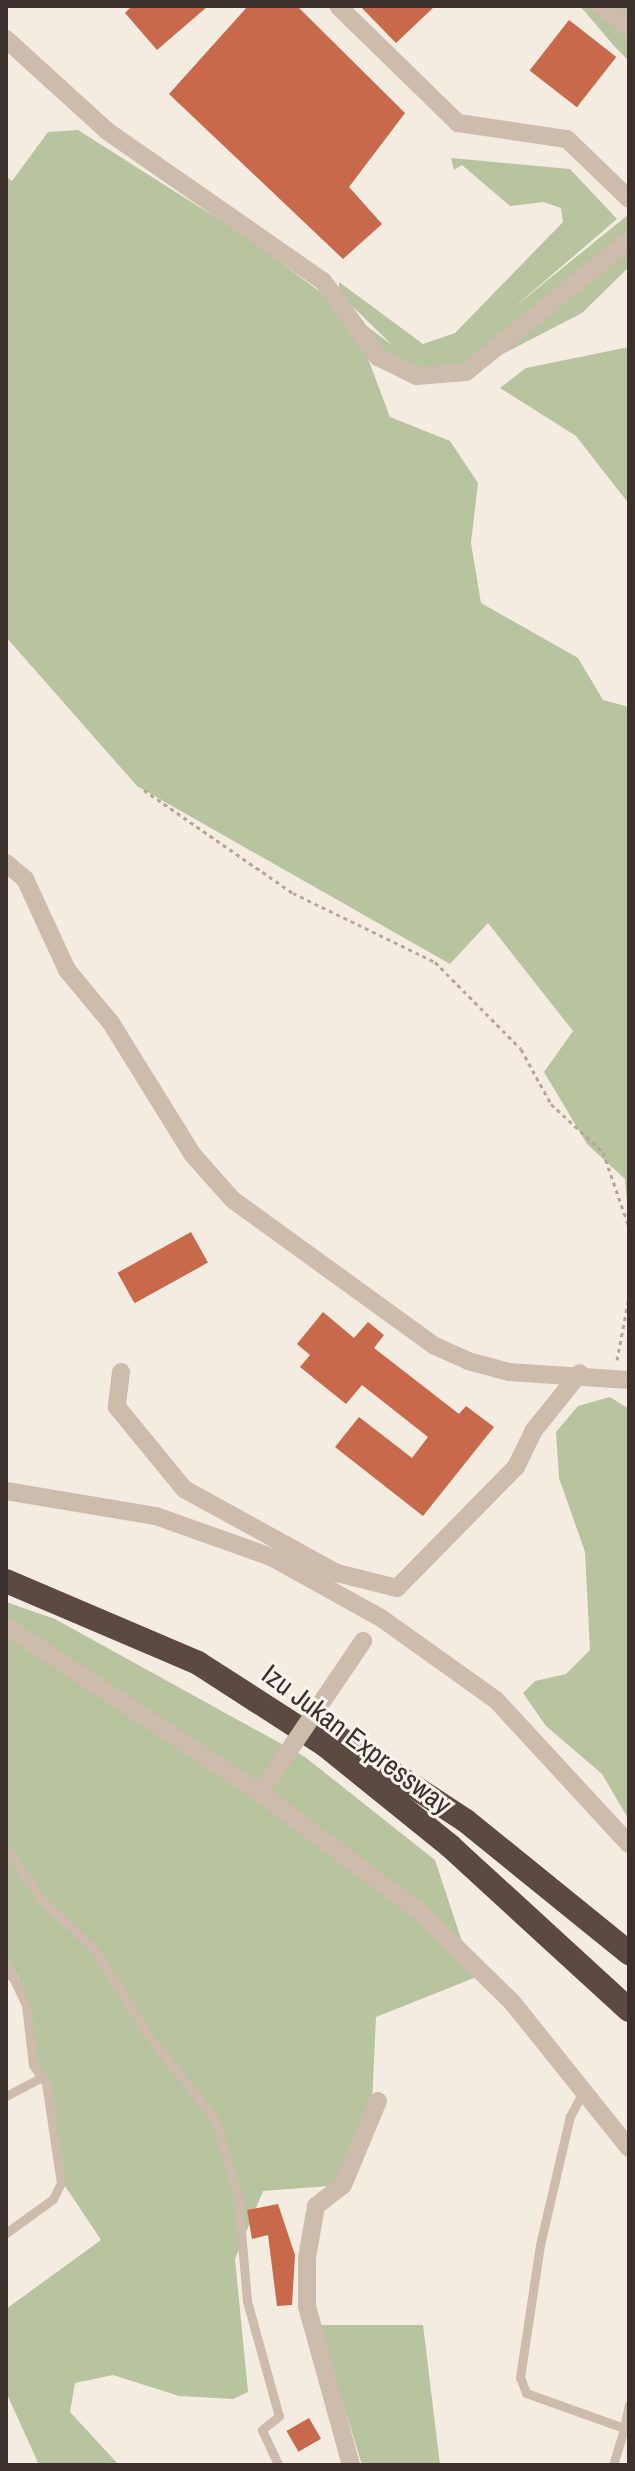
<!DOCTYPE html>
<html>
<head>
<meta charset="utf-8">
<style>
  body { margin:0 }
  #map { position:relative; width:635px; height:2471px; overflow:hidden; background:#f4ebe1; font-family:"Archivo Narrow",sans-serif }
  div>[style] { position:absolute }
  .green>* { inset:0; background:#b8c4a0 }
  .building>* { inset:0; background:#c8694b; transform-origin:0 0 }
  .path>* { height:3px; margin-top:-1.5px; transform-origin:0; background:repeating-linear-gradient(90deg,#b9a596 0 4px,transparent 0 8px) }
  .service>* { height:9px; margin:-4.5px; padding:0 4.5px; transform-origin:4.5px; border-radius:4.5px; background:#cdbbac }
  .minor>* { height:18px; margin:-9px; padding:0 9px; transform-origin:9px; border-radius:9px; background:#cdbbac }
  .motorway>* { height:24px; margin:-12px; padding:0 12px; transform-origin:12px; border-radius:12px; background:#5c4a42 }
  .minor-bridge>* { height:18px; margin:-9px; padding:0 9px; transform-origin:9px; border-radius:9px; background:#cdbbac }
  span { translate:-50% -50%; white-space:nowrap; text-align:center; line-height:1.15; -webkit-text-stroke:6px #fbf5ee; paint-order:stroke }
  .street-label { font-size:28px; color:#3b302b }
  .frame { position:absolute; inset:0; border:8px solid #3b302b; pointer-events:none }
</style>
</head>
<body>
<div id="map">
  <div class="green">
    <div style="clip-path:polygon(580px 6px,629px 6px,629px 61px,615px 47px)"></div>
    <div style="clip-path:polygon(78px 130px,245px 236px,392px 345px,339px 293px,339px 282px,423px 344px,455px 333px,563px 222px,561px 208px,544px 202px,510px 206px,462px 165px,454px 170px,451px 158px,570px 169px,617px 219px,512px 309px,629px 214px,629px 267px,582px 313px,468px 372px,418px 379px,361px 340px,390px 417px,450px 441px,478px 483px,471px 543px,481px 603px,578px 658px,603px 700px,629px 707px,629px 1225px,625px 1179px,587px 1144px,544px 1072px,573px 1031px,488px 923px,450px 964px,137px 786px,6px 637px,6px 176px,12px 181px,48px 132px)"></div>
    <div style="clip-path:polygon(629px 347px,629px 504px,576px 436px,500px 388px,526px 368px)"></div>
    <div style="clip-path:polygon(610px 1397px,629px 1409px,629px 1820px,602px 1774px,546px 1726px,523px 1693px,535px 1681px,566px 1674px,590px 1650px,585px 1552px,559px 1478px,556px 1432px,578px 1406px)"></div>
    <div style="clip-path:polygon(6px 1602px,55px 1619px,305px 1757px,435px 1860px,474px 1978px,376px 2017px,372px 2105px,343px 2185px,263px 2191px,235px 2259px,248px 2392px,233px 2399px,179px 2396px,113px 2375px,75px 2383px,70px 2412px,119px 2465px,39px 2465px,6px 2392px,6px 2309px,101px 2240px,65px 2186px,18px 1975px,6px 1981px)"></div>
    <div style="clip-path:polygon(319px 2325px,423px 2325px,440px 2465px,362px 2465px)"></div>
  </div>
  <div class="building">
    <div style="clip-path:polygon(132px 6px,208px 6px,157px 50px,125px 13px)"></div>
    <div style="clip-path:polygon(248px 6px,297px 6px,405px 113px,349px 187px,382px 224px,343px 259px,169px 94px)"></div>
    <div style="clip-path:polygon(360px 6px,435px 6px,396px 43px)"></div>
    <div style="left:569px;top:20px;width:60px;height:64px;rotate:38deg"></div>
    <div style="left:191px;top:1232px;width:35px;height:84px;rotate:61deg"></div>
    <div style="clip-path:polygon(323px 1312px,354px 1338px,368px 1322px,384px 1335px,374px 1348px,459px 1414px,466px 1406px,494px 1427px,423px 1516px,335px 1447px,359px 1417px,412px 1458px,428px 1437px,362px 1385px,346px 1404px,300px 1367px,310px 1355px,297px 1344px)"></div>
    <div style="clip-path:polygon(278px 2204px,295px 2255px,292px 2305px,277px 2306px,268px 2235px,252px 2239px,247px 2210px)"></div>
    <div style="left:309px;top:2418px;width:24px;height:26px;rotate:60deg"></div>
  </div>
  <div class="path">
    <div style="left:144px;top:790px;width:181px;rotate:34.7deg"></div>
    <div style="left:293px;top:893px;width:158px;rotate:25.9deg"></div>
    <div style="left:435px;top:962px;width:122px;rotate:45.3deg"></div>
    <div style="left:521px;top:1049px;width:63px;rotate:61.4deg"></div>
    <div style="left:551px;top:1104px;width:71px;rotate:42.7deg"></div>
    <div style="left:603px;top:1152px;width:79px;rotate:70.9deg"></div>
    <div style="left:617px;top:1360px;width:64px;rotate:-79.2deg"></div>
  </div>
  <div class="service">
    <div style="left:6px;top:1848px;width:63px;rotate:55.3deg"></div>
    <div style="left:42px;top:1900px;width:71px;rotate:43.3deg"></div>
    <div style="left:94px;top:1949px;width:104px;rotate:58deg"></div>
    <div style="left:149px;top:2037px;width:105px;rotate:51.2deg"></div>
    <div style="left:215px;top:2119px;width:80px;rotate:73.4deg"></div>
    <div style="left:238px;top:2196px;width:105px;rotate:85.1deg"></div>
    <div style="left:247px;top:2301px;width:119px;rotate:74.5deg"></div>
    <div style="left:279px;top:2416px;width:22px;rotate:141deg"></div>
    <div style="left:262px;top:2430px;width:38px;rotate:65deg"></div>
    <div style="left:6px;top:1963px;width:47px;rotate:64.5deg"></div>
    <div style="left:26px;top:2005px;width:60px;rotate:83.3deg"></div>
    <div style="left:33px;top:2065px;width:22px;rotate:54deg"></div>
    <div style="left:46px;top:2083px;width:101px;rotate:81.5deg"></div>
    <div style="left:61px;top:2183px;width:18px;rotate:117deg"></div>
    <div style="left:53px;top:2199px;width:58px;rotate:144.1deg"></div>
    <div style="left:583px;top:2092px;width:27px;rotate:118deg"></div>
    <div style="left:570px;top:2116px;width:132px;rotate:103.1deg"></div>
    <div style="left:540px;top:2245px;width:134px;rotate:98.6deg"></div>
    <div style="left:520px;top:2377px;width:17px;rotate:69deg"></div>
    <div style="left:526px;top:2393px;width:104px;rotate:19.7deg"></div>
    <div style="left:624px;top:2428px;width:24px;rotate:-78deg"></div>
    <div style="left:6px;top:2096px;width:41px;rotate:-27.8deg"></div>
    <div style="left:613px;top:2465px;width:39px;rotate:-73deg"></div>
  </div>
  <div class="minor">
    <div style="left:338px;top:6px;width:168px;rotate:44.3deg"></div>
    <div style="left:458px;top:123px;width:110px;rotate:8.4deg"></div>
    <div style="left:567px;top:139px;width:86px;rotate:44.1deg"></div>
    <div style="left:600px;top:6px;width:36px;rotate:36deg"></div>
    <div style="left:6px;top:39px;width:137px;rotate:42.3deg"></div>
    <div style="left:107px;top:131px;width:263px;rotate:34.8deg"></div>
    <div style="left:323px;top:281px;width:94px;rotate:54.1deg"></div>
    <div style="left:378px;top:357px;width:42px;rotate:26.6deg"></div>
    <div style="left:416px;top:376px;width:50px;rotate:-4.6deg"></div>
    <div style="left:466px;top:372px;width:210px;rotate:-39deg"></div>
    <div style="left:6px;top:863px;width:25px;rotate:40deg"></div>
    <div style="left:25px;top:879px;width:100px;rotate:65.2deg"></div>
    <div style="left:67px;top:970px;width:69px;rotate:50.3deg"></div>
    <div style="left:111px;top:1023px;width:155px;rotate:58.2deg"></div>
    <div style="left:193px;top:1155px;width:60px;rotate:48.4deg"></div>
    <div style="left:233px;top:1200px;width:249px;rotate:35.9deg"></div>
    <div style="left:435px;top:1346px;width:36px;rotate:24deg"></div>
    <div style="left:468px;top:1361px;width:42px;rotate:15deg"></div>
    <div style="left:509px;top:1372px;width:120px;rotate:3.8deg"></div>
    <div style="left:121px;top:1372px;width:35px;rotate:97deg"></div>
    <div style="left:117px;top:1407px;width:106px;rotate:50.7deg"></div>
    <div style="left:184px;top:1489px;width:175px;rotate:28.8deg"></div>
    <div style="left:337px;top:1573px;width:62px;rotate:14deg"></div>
    <div style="left:397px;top:1588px;width:170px;rotate:-45.5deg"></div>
    <div style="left:516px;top:1467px;width:41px;rotate:-64.1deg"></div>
    <div style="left:534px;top:1430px;width:73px;rotate:-51.1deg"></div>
    <div style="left:6px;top:1491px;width:152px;rotate:9.5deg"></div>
    <div style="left:156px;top:1516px;width:122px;rotate:19.6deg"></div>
    <div style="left:271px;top:1557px;width:126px;rotate:29deg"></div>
    <div style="left:381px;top:1618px;width:141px;rotate:35.5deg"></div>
    <div style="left:496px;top:1700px;width:196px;rotate:47.3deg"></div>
    <div style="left:6px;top:1626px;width:308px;rotate:33.3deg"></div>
    <div style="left:263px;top:1795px;width:196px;rotate:36.7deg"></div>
    <div style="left:420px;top:1912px;width:129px;rotate:44.4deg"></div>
    <div style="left:512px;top:2002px;width:187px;rotate:51.3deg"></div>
    <div style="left:351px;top:2465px;width:165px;rotate:-105.5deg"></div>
    <div style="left:307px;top:2306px;width:48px;rotate:-90deg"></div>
    <div style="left:307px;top:2258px;width:53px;rotate:-80.2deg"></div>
    <div style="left:316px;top:2206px;width:34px;rotate:-38deg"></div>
    <div style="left:343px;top:2185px;width:91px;rotate:-67.4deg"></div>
  </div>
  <div class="motorway">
    <div style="left:6px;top:1581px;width:209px;rotate:23.1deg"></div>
    <div style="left:198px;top:1663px;width:151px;rotate:32.8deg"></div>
    <div style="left:325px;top:1745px;width:161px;rotate:38.9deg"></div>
    <div style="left:450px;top:1846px;width:243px;rotate:42.5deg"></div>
    <div style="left:332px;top:1733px;width:160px;rotate:33.3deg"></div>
    <div style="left:466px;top:1821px;width:210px;rotate:39deg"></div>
  </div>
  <div class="minor-bridge">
    <div style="left:269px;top:1780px;width:168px;rotate:-55.9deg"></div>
  </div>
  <div class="street-label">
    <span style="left:357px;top:1739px;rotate:37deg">Izu Jukan Expressway</span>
  </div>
  <div class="frame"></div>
</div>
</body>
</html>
